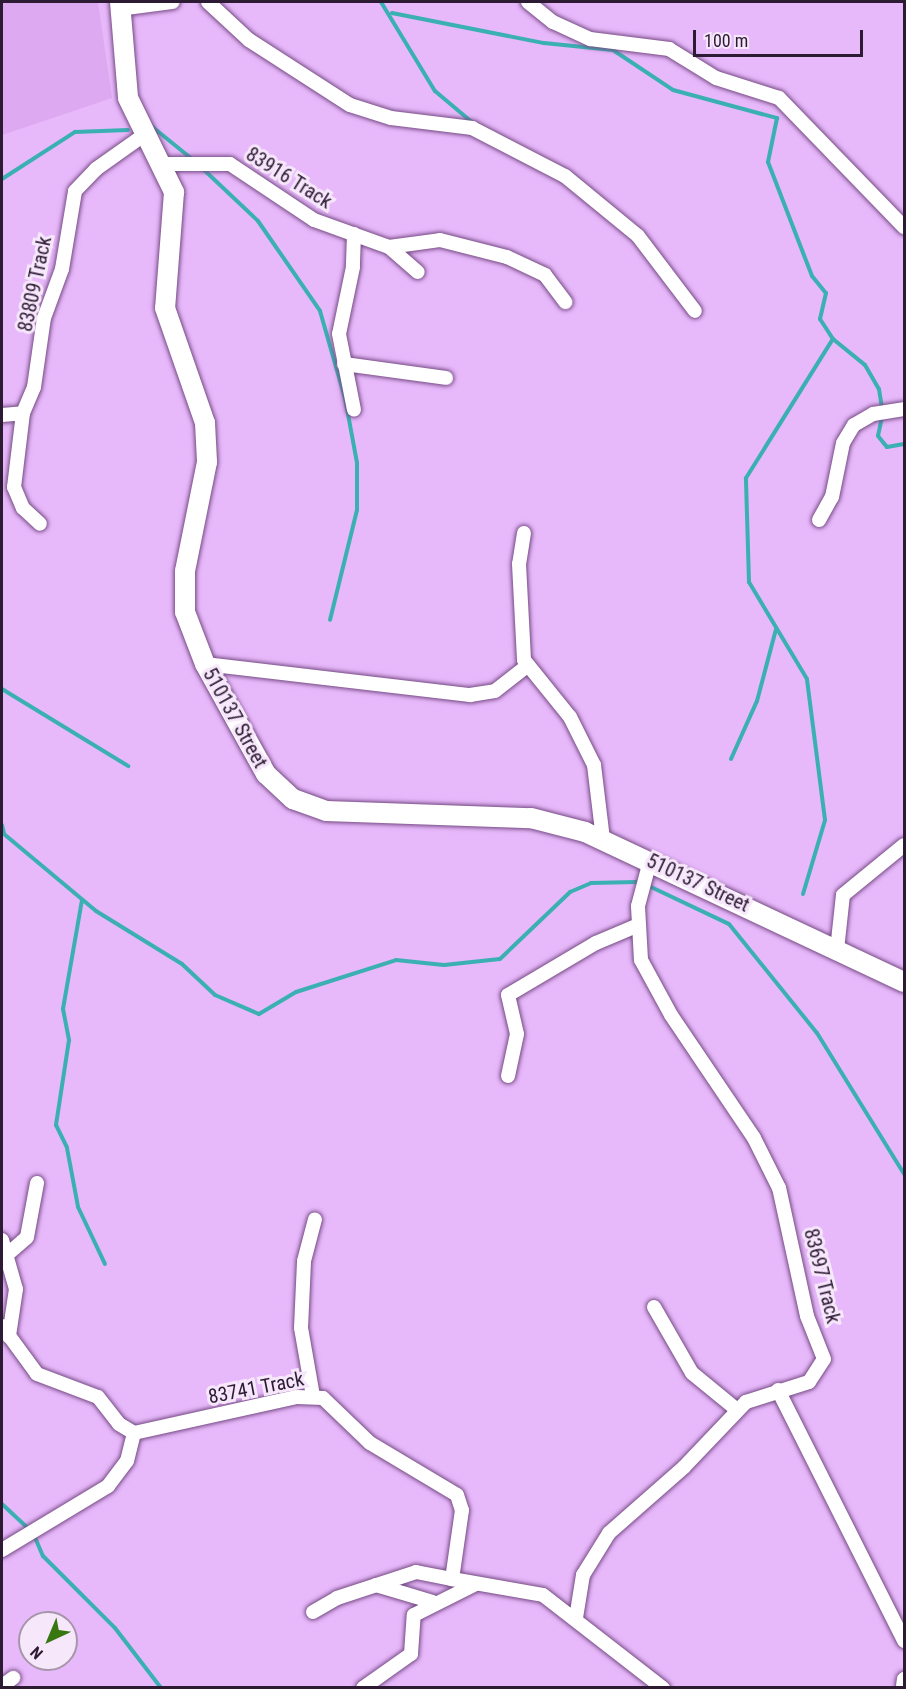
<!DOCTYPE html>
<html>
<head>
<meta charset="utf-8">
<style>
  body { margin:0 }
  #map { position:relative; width:906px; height:1689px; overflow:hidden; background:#e7b8fa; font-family:"Roboto Condensed",sans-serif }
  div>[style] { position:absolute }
  .built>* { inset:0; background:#dda9f1 }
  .stream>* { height:4px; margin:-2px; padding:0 2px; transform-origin:2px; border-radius:2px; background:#3ab0b2 }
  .roads { filter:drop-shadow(0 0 2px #764b85) drop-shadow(0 0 2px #764b85) }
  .street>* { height:14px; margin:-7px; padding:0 7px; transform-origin:7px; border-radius:7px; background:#fff }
  .secondary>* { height:20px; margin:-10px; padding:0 10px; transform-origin:10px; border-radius:10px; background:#fff }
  span { translate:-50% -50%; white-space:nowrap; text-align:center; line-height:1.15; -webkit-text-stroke:6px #f6e7fb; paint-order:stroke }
  .street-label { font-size:20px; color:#2d1b34 }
  .frame { position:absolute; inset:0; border:3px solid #2d1b34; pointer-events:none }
  .north { position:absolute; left:18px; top:1611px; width:60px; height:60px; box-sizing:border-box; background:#f6e7fb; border:2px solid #a695ab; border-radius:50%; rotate:224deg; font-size:16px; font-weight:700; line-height:24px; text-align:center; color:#2d1b34 }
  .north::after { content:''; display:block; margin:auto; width:21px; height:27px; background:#38760f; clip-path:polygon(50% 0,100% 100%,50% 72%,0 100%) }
  .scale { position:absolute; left:693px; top:30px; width:170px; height:27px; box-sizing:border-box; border:3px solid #2d1b34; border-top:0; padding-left:8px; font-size:18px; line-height:21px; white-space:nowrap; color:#2d1b34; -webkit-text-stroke:4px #f6e7fb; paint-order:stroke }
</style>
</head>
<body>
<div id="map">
  <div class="built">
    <div style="clip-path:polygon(2px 2px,98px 2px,112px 98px,2px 135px)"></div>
  </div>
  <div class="stream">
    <div style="left:381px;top:2px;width:104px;rotate:58.8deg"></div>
    <div style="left:435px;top:91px;width:50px;rotate:40.1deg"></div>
    <div style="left:392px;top:13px;width:155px;rotate:11.2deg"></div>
    <div style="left:544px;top:43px;width:69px;rotate:5.8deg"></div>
    <div style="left:613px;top:50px;width:72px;rotate:33.7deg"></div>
    <div style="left:673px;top:90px;width:108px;rotate:15.1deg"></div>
    <div style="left:777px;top:118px;width:45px;rotate:101.6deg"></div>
    <div style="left:768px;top:162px;width:122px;rotate:68.9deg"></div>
    <div style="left:812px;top:276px;width:22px;rotate:51deg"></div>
    <div style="left:826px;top:293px;width:27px;rotate:103deg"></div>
    <div style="left:820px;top:319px;width:24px;rotate:57deg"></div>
    <div style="left:833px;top:339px;width:41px;rotate:39.1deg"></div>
    <div style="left:865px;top:365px;width:28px;rotate:60deg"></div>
    <div style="left:879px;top:389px;width:18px;rotate:81deg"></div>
    <div style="left:150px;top:125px;width:54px;rotate:39deg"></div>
    <div style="left:202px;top:168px;width:77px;rotate:43.4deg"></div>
    <div style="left:258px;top:221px;width:109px;rotate:55.4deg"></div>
    <div style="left:320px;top:311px;width:91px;rotate:74deg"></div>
    <div style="left:345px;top:398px;width:66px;rotate:79.5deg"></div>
    <div style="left:357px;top:463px;width:47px;rotate:90deg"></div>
    <div style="left:357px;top:510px;width:113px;rotate:103.8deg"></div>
    <div style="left:2px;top:179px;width:87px;rotate:-32.8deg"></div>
    <div style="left:75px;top:132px;width:53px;rotate:-2.2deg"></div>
    <div style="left:882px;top:417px;width:19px;rotate:102deg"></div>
    <div style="left:878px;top:436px;width:14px;rotate:51deg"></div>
    <div style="left:887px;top:447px;width:17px;rotate:-10deg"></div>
    <div style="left:2px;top:689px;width:148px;rotate:31.4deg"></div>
    <div style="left:731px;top:759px;width:64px;rotate:-65.9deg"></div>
    <div style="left:757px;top:701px;width:74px;rotate:-75.2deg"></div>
    <div style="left:2px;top:825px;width:9px;rotate:77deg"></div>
    <div style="left:4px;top:834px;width:120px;rotate:39.9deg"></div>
    <div style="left:96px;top:911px;width:101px;rotate:31.6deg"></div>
    <div style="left:182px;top:964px;width:45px;rotate:43.2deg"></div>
    <div style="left:215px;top:995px;width:48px;rotate:23.4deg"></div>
    <div style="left:259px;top:1014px;width:43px;rotate:-30.7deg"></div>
    <div style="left:296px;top:992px;width:105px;rotate:-17.7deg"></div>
    <div style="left:396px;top:960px;width:48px;rotate:5.9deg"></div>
    <div style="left:444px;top:965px;width:56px;rotate:-6.1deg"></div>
    <div style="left:500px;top:959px;width:97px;rotate:-43.7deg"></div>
    <div style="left:570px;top:892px;width:23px;rotate:-23deg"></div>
    <div style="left:591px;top:883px;width:45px;rotate:-1.3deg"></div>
    <div style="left:651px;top:887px;width:86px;rotate:25.4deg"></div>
    <div style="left:729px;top:924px;width:140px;rotate:51.1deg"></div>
    <div style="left:817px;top:1033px;width:166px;rotate:58.3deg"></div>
    <div style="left:803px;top:894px;width:77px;rotate:-73.4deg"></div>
    <div style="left:825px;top:820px;width:142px;rotate:-97.3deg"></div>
    <div style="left:807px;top:679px;width:113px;rotate:-120.9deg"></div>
    <div style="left:749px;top:582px;width:104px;rotate:-91.7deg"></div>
    <div style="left:746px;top:478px;width:164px;rotate:-58deg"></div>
    <div style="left:82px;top:900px;width:111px;rotate:99.9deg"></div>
    <div style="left:63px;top:1009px;width:32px;rotate:79deg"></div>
    <div style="left:69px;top:1040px;width:86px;rotate:98.7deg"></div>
    <div style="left:56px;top:1125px;width:25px;rotate:64deg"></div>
    <div style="left:67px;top:1148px;width:60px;rotate:79.4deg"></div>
    <div style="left:78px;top:1207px;width:63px;rotate:64.7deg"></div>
    <div style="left:2px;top:1504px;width:37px;rotate:43deg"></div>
    <div style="left:34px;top:1535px;width:23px;rotate:67deg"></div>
    <div style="left:43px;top:1556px;width:102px;rotate:45deg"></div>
    <div style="left:115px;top:1628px;width:76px;rotate:52.5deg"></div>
  </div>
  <div class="roads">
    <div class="street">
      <div style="left:208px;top:2px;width:56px;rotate:42.8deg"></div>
      <div style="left:249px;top:40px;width:120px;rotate:32.8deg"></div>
      <div style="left:350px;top:105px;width:43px;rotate:17.6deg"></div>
      <div style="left:391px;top:118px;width:82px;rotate:7deg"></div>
      <div style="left:472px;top:128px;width:105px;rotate:27.3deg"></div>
      <div style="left:565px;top:176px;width:94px;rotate:39.4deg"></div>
      <div style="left:638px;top:236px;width:94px;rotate:52.8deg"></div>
      <div style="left:528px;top:2px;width:32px;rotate:39deg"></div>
      <div style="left:553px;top:22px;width:41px;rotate:24.7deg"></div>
      <div style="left:590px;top:39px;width:80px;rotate:7.2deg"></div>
      <div style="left:669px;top:49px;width:55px;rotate:31.7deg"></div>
      <div style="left:716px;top:78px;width:66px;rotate:17.6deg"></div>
      <div style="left:779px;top:98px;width:180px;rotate:45.9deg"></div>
      <div style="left:120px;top:9px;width:53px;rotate:-7.5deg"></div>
      <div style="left:163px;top:164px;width:67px"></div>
      <div style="left:230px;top:164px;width:101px;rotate:33.7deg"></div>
      <div style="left:314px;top:220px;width:80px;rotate:19.8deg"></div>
      <div style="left:389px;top:247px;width:38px;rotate:41deg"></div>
      <div style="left:354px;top:234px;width:33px;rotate:92deg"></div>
      <div style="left:353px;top:267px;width:68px;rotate:101.8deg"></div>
      <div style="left:339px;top:334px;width:77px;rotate:78.8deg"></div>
      <div style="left:389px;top:247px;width:51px;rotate:-7.8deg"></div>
      <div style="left:440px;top:240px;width:69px;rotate:14.2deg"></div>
      <div style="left:507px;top:257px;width:42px;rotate:25.3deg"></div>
      <div style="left:545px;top:275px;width:34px;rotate:53deg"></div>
      <div style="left:344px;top:364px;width:103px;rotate:7.8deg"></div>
      <div style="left:23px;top:413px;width:75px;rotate:96.9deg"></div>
      <div style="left:14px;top:487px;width:23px;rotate:67deg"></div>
      <div style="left:23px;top:508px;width:23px;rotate:43deg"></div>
      <div style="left:2px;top:415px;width:21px;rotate:-5deg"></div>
      <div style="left:23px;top:413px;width:28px;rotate:-67deg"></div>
      <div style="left:34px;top:387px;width:70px;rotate:-81.8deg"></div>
      <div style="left:44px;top:318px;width:52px;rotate:-69.8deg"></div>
      <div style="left:62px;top:269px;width:79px;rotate:-80.5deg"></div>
      <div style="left:75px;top:191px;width:30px;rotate:-46deg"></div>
      <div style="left:96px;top:169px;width:59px;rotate:-35.3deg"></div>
      <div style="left:819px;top:520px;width:26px;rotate:-61deg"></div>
      <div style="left:832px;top:497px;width:55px;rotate:-78.5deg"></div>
      <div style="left:843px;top:443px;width:21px;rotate:-59deg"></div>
      <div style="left:854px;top:425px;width:22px;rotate:-30deg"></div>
      <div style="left:873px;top:414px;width:31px;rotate:-9deg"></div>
      <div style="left:524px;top:533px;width:31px;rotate:99deg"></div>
      <div style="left:519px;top:564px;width:96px;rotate:87deg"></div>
      <div style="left:524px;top:660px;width:73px;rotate:51.1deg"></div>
      <div style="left:570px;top:717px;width:54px;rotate:63.4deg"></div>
      <div style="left:594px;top:765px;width:75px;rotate:83.1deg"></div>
      <div style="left:205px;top:664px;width:267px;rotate:6.7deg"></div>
      <div style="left:470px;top:695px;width:25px;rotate:-9deg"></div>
      <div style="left:495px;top:691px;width:41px;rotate:-38deg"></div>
      <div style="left:837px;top:950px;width:55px;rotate:-83.8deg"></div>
      <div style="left:843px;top:895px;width:79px;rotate:-39.3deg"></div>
      <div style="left:508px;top:1076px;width:43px;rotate:-77.9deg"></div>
      <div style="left:517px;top:1034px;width:40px;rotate:-103deg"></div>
      <div style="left:508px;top:995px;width:102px;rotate:-30.6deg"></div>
      <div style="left:596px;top:943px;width:43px;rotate:-23deg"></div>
      <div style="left:2px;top:1240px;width:51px;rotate:74.1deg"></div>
      <div style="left:16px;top:1289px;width:48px;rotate:98.5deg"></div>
      <div style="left:2px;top:1259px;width:33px;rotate:-41deg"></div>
      <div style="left:27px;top:1237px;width:55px;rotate:-79.5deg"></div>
      <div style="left:654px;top:1307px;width:76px;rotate:60.1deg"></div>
      <div style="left:692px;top:1373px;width:57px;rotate:39.3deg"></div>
      <div style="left:2px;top:1326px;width:59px;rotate:53.9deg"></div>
      <div style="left:37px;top:1374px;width:65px;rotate:20.7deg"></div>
      <div style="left:98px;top:1397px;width:34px;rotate:52deg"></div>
      <div style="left:119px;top:1424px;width:17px;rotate:31deg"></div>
      <div style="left:134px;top:1433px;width:167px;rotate:-12.5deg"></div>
      <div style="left:297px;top:1397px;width:26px;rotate:2deg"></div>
      <div style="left:323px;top:1398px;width:65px;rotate:43.8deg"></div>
      <div style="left:370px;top:1443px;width:101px;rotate:30.9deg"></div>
      <div style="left:457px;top:1495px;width:16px;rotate:72deg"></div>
      <div style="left:462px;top:1510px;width:70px;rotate:98.2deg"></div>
      <div style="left:452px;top:1579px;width:92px;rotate:10deg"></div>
      <div style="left:543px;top:1595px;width:152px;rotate:37.8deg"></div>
      <div style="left:778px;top:1390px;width:281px;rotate:63.3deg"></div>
      <div style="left:313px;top:1396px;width:69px;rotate:-100deg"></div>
      <div style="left:301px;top:1328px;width:67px;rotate:-87.4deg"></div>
      <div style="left:304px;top:1261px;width:43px;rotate:-75.3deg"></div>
      <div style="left:2px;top:1550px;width:124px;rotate:-31.1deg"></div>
      <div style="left:108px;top:1486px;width:31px;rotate:-53deg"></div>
      <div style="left:127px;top:1461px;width:29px;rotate:-76deg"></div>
      <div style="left:376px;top:1585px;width:59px;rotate:16.6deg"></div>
      <div style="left:313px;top:1612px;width:28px;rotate:-30deg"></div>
      <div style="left:337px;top:1598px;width:83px;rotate:-18.2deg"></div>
      <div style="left:416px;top:1572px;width:37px;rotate:11deg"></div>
      <div style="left:576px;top:1618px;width:44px;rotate:-80.8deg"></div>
      <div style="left:583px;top:1575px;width:49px;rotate:-58.2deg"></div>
      <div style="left:609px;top:1533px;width:100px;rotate:-41.3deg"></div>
      <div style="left:684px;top:1467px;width:90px;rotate:-46.4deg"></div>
      <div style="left:746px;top:1402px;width:66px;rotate:-17.6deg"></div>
      <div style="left:809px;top:1382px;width:27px;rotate:-57deg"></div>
      <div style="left:824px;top:1359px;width:46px;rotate:-111.6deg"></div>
      <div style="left:807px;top:1316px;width:131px;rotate:-102.3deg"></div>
      <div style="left:779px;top:1188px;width:56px;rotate:-116.6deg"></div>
      <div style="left:754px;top:1138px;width:148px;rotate:-124deg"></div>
      <div style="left:671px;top:1015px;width:63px;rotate:-118.6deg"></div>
      <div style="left:641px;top:960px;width:54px;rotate:-93.2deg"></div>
      <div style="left:638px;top:906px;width:47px;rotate:-75.1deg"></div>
      <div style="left:2px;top:1686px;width:14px;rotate:-36deg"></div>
      <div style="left:903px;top:1686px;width:7px;rotate:-82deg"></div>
      <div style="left:363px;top:1688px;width:59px;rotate:-35.3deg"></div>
      <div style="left:411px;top:1654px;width:39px;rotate:-86deg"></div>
      <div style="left:414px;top:1615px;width:69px;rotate:-26.6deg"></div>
    </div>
    <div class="secondary">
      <div style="left:120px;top:2px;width:96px;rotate:85.2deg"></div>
      <div style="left:128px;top:98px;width:105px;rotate:63.9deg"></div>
      <div style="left:174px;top:192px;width:116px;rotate:94.4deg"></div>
      <div style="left:165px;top:308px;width:122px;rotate:70.8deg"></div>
      <div style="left:205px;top:423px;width:39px;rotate:87deg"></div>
      <div style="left:207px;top:462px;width:111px;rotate:101.4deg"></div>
      <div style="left:185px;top:571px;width:41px;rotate:90deg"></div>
      <div style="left:185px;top:612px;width:56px;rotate:69deg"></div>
      <div style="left:205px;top:664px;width:126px;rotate:61deg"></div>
      <div style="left:266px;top:774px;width:37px;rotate:43deg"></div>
      <div style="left:293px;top:799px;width:35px;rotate:20deg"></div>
      <div style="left:326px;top:811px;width:205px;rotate:2deg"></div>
      <div style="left:531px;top:818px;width:56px;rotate:14.5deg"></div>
      <div style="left:585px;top:832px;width:353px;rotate:25.2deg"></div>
    </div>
  </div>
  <div class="street-label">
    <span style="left:289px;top:178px;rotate:32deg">83916 Track</span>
    <span style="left:35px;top:284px;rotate:-78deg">83809 Track</span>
    <span style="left:235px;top:718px;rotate:61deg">510137 Street</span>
    <span style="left:698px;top:883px;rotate:25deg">510137 Street</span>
    <span style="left:822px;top:1276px;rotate:76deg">83697 Track</span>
    <span style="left:256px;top:1388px;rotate:-11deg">83741 Track</span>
  </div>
  <div class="frame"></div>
  <div class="north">N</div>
  <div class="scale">100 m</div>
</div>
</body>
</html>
